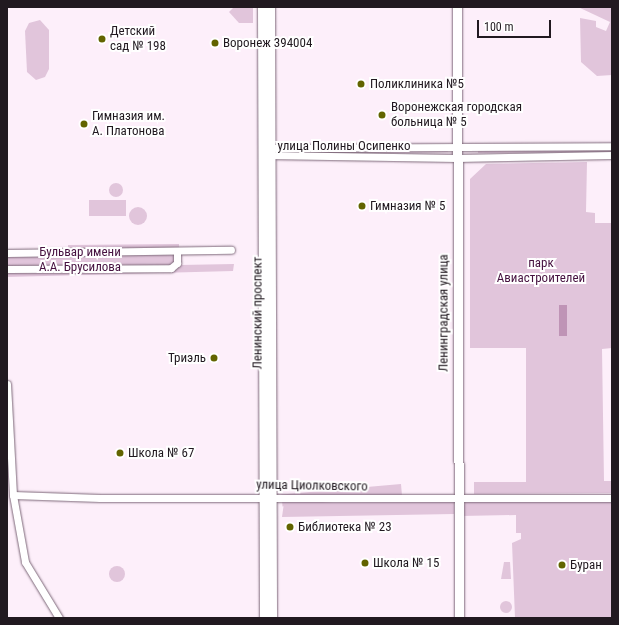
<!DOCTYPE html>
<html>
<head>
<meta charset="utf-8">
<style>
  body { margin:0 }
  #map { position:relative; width:619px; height:625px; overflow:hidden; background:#fdeffa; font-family:"Roboto Condensed",sans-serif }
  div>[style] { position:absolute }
  .green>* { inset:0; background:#e1c5db; transform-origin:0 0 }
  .round { border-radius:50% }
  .water>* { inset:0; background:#bf94b6; transform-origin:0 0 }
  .roads { filter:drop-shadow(0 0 1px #7e697a) drop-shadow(0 0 1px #7e697a) }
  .minor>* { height:7px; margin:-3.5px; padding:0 3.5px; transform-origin:3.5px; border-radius:3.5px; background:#fff }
  .major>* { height:9px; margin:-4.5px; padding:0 4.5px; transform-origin:4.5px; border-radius:4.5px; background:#fff }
  .dots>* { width:11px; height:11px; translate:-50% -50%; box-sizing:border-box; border:2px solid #fff; border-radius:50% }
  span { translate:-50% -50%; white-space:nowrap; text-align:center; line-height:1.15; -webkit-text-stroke:4px #fff; paint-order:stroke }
  .poi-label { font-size:13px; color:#211920 }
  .left { translate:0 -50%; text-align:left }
  .right { translate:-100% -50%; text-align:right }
  .street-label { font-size:13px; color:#211920 }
  .park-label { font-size:13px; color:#461240 }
  .frame { position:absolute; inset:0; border:8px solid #211920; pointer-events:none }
  .scale { position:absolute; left:477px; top:20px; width:74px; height:18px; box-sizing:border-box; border:2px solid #211920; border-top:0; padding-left:5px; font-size:12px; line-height:14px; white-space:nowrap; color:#211920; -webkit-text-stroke:3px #fff; paint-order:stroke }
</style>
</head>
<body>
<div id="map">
  <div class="green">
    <div style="clip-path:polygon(234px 7px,253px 7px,253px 23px,239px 23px,229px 12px)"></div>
    <div style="clip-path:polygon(578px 7px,612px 7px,612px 75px,597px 76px,581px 62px,580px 18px,596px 21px,596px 27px,606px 31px,610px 22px)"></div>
    <div style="clip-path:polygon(40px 20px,49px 30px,49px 69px,45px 77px,36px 80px,27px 72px,25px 31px,29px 23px)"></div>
    <div style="clip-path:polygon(478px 148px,612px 148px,612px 152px,478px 153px)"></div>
    <div style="clip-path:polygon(287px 150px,447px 150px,448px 152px,288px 154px)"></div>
    <div style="clip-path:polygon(587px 162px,586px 212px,595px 213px,595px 223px,612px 223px,612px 348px,602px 349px,604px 481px,612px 481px,612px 493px,474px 494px,474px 482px,526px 482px,526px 348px,470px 348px,470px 179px,486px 164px)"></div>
    <div class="round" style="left:109px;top:183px;width:14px;height:14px"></div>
    <div style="left:89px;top:200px;width:37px;height:16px"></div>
    <div class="round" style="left:129px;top:207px;width:18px;height:18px"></div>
    <div style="clip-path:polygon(179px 244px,180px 265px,234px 264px,233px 271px,7px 277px,7px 252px,68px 251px,68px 245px)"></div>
    <div style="left:401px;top:484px;width:12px;height:120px;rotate:85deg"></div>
    <div style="clip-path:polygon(454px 502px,454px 514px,282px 517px,284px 503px)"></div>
    <div style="clip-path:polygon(465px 502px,612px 502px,612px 618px,515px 618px,512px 543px,521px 539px,521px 533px,516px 533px,516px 515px,461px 516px)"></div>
    <div style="clip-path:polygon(504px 562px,510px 562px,511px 579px,501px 579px)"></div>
    <div class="round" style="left:109px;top:566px;width:16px;height:16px"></div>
    <div class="round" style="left:500px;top:601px;width:12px;height:12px"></div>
  </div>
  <div class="water">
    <div style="left:559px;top:305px;width:8px;height:31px"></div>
  </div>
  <div class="roads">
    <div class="minor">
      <div style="left:267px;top:148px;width:345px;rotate:-0.3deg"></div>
      <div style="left:267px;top:155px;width:189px;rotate:0.9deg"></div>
      <div style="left:456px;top:158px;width:156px;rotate:-1.1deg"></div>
      <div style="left:7px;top:253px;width:224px;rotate:-0.8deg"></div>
      <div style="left:7px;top:269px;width:164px;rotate:-0.3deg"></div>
      <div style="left:171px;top:268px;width:8px;rotate:-40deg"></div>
      <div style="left:177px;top:263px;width:11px;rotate:-90deg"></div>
      <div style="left:7px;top:384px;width:111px;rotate:86.9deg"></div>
      <div style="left:13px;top:495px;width:68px;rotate:79.8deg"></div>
      <div style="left:25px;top:562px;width:66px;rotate:58.7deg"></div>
      <div style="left:13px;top:495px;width:87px;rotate:2deg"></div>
      <div style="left:100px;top:498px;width:512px"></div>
    </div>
    <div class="major">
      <div style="left:262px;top:7px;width:611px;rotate:89.81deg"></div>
      <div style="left:270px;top:7px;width:611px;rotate:89.81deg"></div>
      <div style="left:457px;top:7px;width:611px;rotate:89.81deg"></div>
    </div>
  </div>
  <div class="dots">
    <div style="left:102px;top:39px;background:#626400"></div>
    <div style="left:215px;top:43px;background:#626400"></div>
    <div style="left:361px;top:84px;background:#626400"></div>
    <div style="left:382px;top:115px;background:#626400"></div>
    <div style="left:84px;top:124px;background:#626400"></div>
    <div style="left:362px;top:206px;background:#626400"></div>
    <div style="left:214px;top:358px;background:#626400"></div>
    <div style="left:120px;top:453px;background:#626400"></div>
    <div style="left:290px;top:527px;background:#626400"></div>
    <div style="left:365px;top:563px;background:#626400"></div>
    <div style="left:562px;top:565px;background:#626400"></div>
  </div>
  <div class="poi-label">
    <span class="left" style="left:110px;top:39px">Детский<br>сад № 198</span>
    <span class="left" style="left:223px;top:43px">Воронеж 394004</span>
    <span class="left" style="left:370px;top:84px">Поликлиника №5</span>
    <span class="left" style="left:391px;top:115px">Воронежская городская<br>больница № 5</span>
    <span class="left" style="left:92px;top:124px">Гимназия им.<br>А. Платонова</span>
    <span class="left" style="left:370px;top:206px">Гимназия № 5</span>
    <span class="right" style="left:206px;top:358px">Триэль</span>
    <span class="left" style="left:128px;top:453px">Школа № 67</span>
    <span class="left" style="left:298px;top:527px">Библиотека № 23</span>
    <span class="left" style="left:373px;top:563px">Школа № 15</span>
    <span class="left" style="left:570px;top:565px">Буран</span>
  </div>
  <div class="street-label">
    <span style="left:344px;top:146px">улица Полины Осипенко</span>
    <span style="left:258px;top:313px;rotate:-90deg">Ленинский проспект</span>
    <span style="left:444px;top:313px;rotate:-90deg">Ленинградская улица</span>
    <span style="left:312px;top:486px;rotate:1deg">улица Циолковского</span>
  </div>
  <div class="park-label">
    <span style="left:80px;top:260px">Бульвар имени<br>А.А. Брусилова</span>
    <span style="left:541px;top:271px">парк<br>Авиастроителей</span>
  </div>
  <div class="frame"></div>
  <div class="scale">100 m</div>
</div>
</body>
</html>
